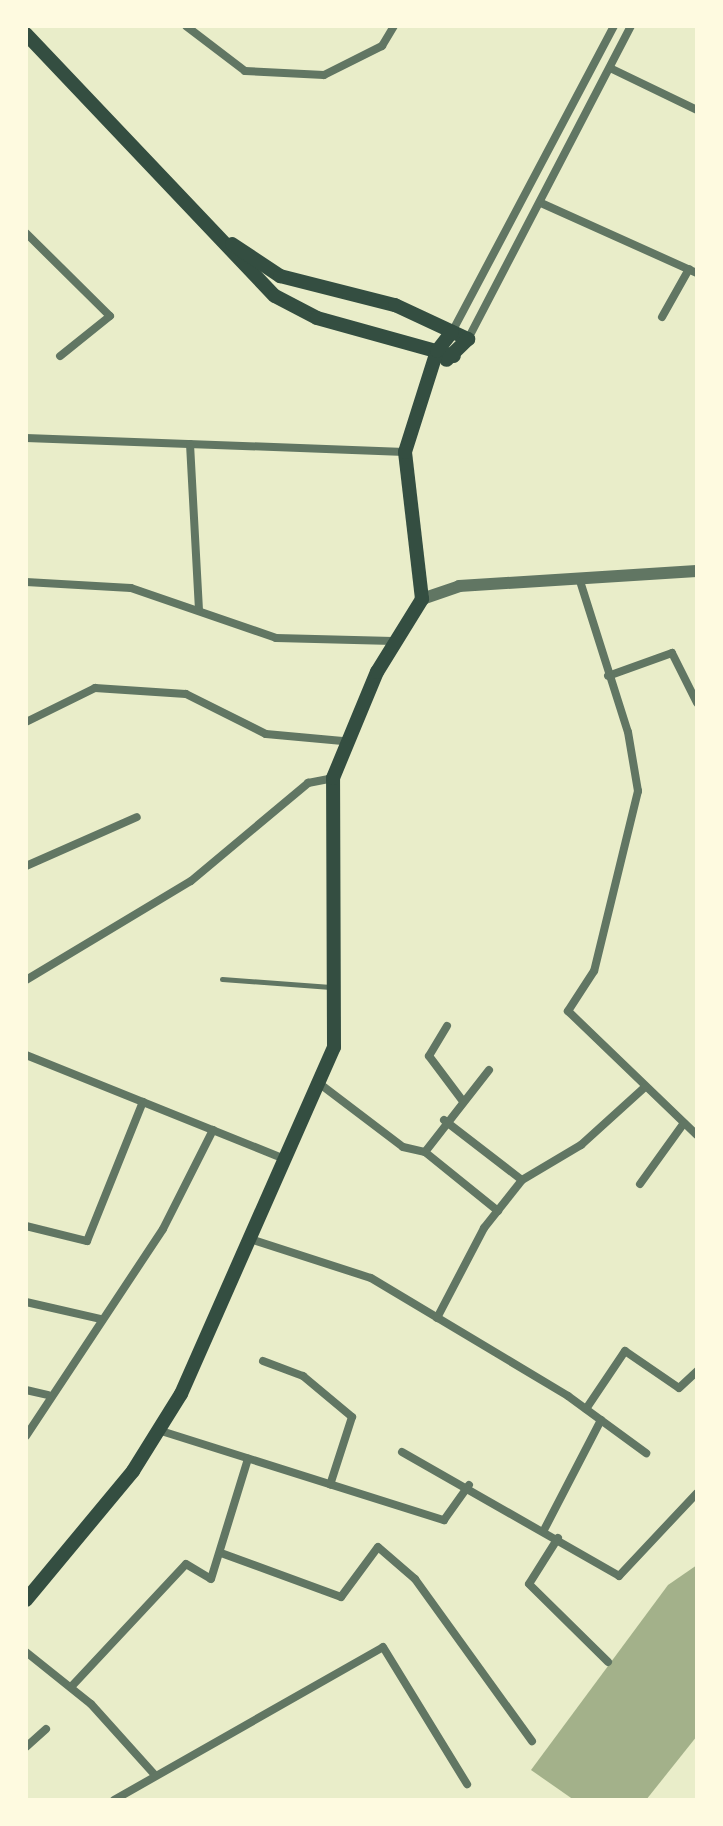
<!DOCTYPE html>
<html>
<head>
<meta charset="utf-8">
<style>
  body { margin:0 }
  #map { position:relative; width:723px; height:1826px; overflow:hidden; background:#e9edc9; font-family:"Sofia Sans Condensed",sans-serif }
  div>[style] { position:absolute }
  .water>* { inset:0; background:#a3b18a }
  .service>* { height:5px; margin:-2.5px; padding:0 2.5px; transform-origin:2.5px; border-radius:2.5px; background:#617663 }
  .minor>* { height:8px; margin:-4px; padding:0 4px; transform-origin:4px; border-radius:4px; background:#617663 }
  .tertiary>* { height:12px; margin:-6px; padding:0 6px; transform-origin:6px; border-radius:6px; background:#617663 }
  .secondary>* { height:14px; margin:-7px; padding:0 7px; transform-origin:7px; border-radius:7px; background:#344e41 }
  span { translate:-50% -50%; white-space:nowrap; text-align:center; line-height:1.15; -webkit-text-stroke:6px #fefae0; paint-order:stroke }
  .frame { position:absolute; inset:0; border:28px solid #fefae0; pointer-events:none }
</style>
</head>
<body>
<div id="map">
  <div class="water">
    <div style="clip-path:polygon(697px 1565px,697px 1736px,646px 1800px,574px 1800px,531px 1770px,668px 1585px)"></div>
  </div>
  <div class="service">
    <div style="left:222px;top:979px;width:109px;rotate:4.2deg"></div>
  </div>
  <div class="minor">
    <div style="left:186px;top:26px;width:74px;rotate:37.3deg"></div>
    <div style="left:245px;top:71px;width:79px;rotate:2.9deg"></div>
    <div style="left:324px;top:75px;width:65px;rotate:-26.6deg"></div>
    <div style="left:382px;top:46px;width:23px;rotate:-59deg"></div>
    <div style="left:610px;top:68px;width:97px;rotate:25.8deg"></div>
    <div style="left:541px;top:203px;width:171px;rotate:24.2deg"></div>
    <div style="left:26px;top:233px;width:118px;rotate:44.7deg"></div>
    <div style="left:110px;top:316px;width:64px;rotate:141.3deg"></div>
    <div style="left:662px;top:317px;width:55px;rotate:-60.6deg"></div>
    <div style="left:452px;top:332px;width:346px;rotate:-62.1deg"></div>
    <div style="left:468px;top:339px;width:353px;rotate:-62.5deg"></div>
    <div style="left:26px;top:438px;width:379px;rotate:2.1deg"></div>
    <div style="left:190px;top:444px;width:165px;rotate:86.9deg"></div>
    <div style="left:580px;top:581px;width:158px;rotate:72.4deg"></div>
    <div style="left:628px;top:732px;width:60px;rotate:80.4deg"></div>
    <div style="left:638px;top:791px;width:185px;rotate:103.7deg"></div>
    <div style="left:594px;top:971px;width:48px;rotate:123deg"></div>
    <div style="left:568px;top:1011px;width:179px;rotate:43.9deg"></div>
    <div style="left:26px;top:582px;width:105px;rotate:3.3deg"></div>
    <div style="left:131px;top:588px;width:153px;rotate:19deg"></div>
    <div style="left:276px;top:638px;width:117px;rotate:1.5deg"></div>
    <div style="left:608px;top:676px;width:68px;rotate:-19.8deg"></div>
    <div style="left:672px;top:653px;width:56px;rotate:63.4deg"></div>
    <div style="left:26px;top:722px;width:77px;rotate:-26.2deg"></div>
    <div style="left:95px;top:688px;width:91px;rotate:3.8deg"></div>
    <div style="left:186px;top:694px;width:89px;rotate:26.6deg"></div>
    <div style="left:266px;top:734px;width:77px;rotate:5.2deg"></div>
    <div style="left:26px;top:866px;width:121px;rotate:-23.8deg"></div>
    <div style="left:26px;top:980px;width:192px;rotate:-31deg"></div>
    <div style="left:191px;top:881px;width:153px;rotate:-39.9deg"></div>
    <div style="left:308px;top:783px;width:25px;rotate:-11deg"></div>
    <div style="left:447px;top:1026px;width:35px;rotate:121deg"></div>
    <div style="left:429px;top:1056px;width:55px;rotate:53.1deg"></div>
    <div style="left:26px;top:1055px;width:276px;rotate:21.9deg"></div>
    <div style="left:320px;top:1084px;width:104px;rotate:37.2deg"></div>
    <div style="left:403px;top:1147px;width:23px;rotate:13deg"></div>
    <div style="left:425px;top:1152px;width:94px;rotate:38.9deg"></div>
    <div style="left:444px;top:1120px;width:98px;rotate:37.6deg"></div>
    <div style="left:425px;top:1152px;width:104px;rotate:-52deg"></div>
    <div style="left:640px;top:1184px;width:75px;rotate:-54.2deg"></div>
    <div style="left:26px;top:1226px;width:63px;rotate:13.8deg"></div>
    <div style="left:87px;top:1241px;width:150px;rotate:-68.1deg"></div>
    <div style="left:247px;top:1238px;width:130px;rotate:17.9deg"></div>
    <div style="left:371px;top:1278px;width:230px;rotate:30.9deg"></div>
    <div style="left:568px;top:1396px;width:97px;rotate:36.2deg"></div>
    <div style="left:26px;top:1302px;width:76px;rotate:12.9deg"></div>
    <div style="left:437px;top:1318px;width:102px;rotate:-62.4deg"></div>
    <div style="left:484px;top:1228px;width:61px;rotate:-51.6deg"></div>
    <div style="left:522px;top:1180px;width:69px;rotate:-30.7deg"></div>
    <div style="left:581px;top:1145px;width:86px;rotate:-42.2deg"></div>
    <div style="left:263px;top:1361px;width:43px;rotate:20.6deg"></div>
    <div style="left:303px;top:1376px;width:64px;rotate:39.9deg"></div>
    <div style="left:352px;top:1417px;width:71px;rotate:107.9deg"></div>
    <div style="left:26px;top:1390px;width:23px;rotate:13deg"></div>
    <div style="left:586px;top:1409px;width:70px;rotate:-56.1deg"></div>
    <div style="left:625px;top:1351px;width:65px;rotate:34.4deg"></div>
    <div style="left:679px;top:1388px;width:25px;rotate:-43deg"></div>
    <div style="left:158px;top:1430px;width:300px;rotate:17.5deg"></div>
    <div style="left:444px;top:1520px;width:43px;rotate:-54.5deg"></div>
    <div style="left:26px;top:1436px;width:248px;rotate:-56.5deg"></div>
    <div style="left:163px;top:1229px;width:111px;rotate:-63.2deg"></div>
    <div style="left:402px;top:1452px;width:250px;rotate:29.7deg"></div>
    <div style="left:619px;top:1576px;width:114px;rotate:-46.8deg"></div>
    <div style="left:544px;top:1530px;width:124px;rotate:-62.6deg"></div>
    <div style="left:558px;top:1538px;width:54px;rotate:122.2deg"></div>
    <div style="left:529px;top:1584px;width:111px;rotate:44.6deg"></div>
    <div style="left:221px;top:1553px;width:128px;rotate:20.1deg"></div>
    <div style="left:341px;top:1597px;width:62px;rotate:-53.5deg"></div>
    <div style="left:378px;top:1547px;width:49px;rotate:40.9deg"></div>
    <div style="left:415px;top:1579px;width:200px;rotate:54.2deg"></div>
    <div style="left:26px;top:1652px;width:83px;rotate:38.7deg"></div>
    <div style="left:91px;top:1704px;width:94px;rotate:48deg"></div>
    <div style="left:71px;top:1687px;width:168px;rotate:-46.9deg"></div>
    <div style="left:186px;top:1564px;width:29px;rotate:31deg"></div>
    <div style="left:211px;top:1579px;width:126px;rotate:-72.9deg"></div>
    <div style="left:26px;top:1747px;width:27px;rotate:-42deg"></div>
    <div style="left:114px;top:1800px;width:309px;rotate:-29.6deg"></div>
    <div style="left:383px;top:1647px;width:161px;rotate:58.5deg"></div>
  </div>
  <div class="tertiary">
    <div style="left:422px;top:599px;width:39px;rotate:-19deg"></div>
    <div style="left:459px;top:586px;width:238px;rotate:-3.6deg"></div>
  </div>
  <div class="secondary">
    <div style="left:26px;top:34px;width:361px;rotate:46.5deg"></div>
    <div style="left:275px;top:296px;width:47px;rotate:27.6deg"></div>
    <div style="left:317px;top:318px;width:142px;rotate:15.5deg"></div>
    <div style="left:232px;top:244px;width:58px;rotate:33.7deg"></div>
    <div style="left:280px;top:276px;width:119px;rotate:14.2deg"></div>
    <div style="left:395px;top:305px;width:81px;rotate:25deg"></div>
    <div style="left:468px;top:339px;width:30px;rotate:136deg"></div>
    <div style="left:26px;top:1600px;width:168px;rotate:-50.3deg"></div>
    <div style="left:133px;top:1471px;width:91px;rotate:-58.1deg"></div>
    <div style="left:181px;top:1394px;width:379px;rotate:-66.2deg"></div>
    <div style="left:334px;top:1047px;width:269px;rotate:-90.2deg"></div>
    <div style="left:333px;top:778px;width:115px;rotate:-67.5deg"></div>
    <div style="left:377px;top:672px;width:86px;rotate:-58.3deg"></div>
    <div style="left:422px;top:599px;width:148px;rotate:-96.6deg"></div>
    <div style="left:405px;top:452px;width:106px;rotate:-72.4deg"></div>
    <div style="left:437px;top:351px;width:24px;rotate:-52deg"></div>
  </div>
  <div class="frame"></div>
</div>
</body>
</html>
